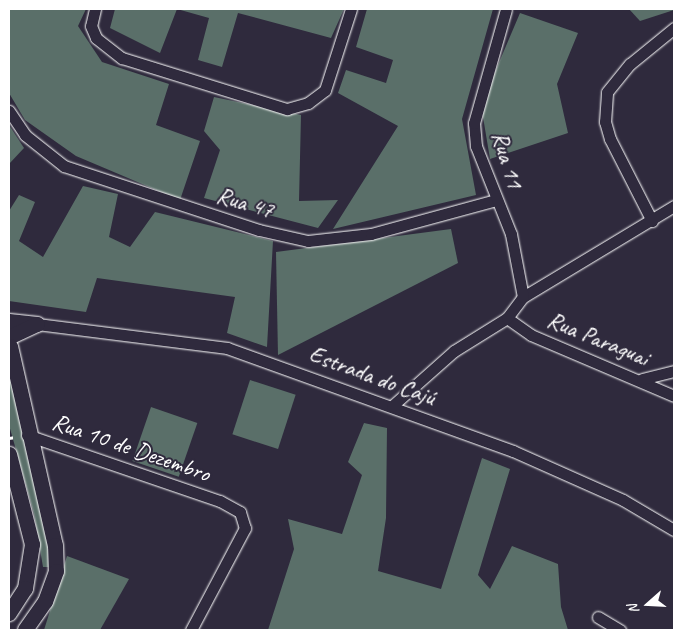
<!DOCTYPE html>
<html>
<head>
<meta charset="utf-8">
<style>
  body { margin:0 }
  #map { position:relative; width:683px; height:639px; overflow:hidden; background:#2f2a3d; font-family:Caveat,sans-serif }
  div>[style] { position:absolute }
  .green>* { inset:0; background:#5a6f69; transform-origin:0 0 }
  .path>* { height:2.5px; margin-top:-1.25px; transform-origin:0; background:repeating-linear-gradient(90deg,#fff 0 4px,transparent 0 8px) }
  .roads { filter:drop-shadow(0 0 1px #fff) drop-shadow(0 0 1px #fff) }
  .minor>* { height:11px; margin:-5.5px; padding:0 5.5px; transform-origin:5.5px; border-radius:5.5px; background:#2f2a3d }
  .secondary>* { height:15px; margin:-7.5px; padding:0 7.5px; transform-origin:7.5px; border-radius:7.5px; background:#2f2a3d }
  span { translate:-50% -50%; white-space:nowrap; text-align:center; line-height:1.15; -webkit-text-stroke:4px #2f2a3d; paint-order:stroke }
  .street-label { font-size:24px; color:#fff }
  .frame { position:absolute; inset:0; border:10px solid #fff; pointer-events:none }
  .north { position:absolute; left:623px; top:579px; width:50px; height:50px; -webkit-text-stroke:4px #2f2a3d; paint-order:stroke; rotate:251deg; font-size:14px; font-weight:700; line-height:20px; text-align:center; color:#fff }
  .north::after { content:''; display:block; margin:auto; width:18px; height:22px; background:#fff; clip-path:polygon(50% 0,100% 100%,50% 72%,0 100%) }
</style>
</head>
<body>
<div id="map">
  <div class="green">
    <div style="clip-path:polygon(9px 9px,86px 9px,78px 26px,102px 62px,169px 84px,156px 125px,200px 141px,180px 200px,76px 156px,25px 120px,9px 93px)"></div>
    <div style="clip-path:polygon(115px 9px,344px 9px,331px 38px,238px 13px,222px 67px,198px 60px,209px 18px,177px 9px,160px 53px,110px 28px)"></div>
    <div style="clip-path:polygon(367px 9px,493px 9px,462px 119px,476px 195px,333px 229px,398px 126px,338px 93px,346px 70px,386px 83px,393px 60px,356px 47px)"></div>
    <div style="clip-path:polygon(629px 9px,674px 9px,674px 10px,640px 21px)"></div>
    <div style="clip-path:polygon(520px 13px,578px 33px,557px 84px,568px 133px,490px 159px,481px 105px)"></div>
    <div style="clip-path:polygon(214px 97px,301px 115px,299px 201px,338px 200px,318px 228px,204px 198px,220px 150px,204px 131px)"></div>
    <div style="clip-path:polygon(9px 125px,24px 148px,9px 164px)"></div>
    <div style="clip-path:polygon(83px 186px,118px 194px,109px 237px,130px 247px,155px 212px,273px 241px,267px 347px,227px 333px,235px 297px,97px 278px,86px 312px,9px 301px,9px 211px,19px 195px,35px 202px,19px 241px,43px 257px)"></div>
    <div style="clip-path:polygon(451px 229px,458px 263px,278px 355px,276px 252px)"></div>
    <div style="clip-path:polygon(9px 369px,50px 531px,51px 567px,43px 567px,34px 514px,9px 425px)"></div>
    <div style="left:250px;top:380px;width:48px;height:57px;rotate:18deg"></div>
    <div style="left:151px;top:407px;width:49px;height:57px;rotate:19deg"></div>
    <div style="clip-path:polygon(364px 423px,387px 428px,386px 518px,378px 571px,441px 589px,482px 458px,510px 469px,478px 575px,490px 589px,512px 546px,558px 564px,561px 607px,568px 630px,268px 630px,294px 549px,288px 519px,342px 534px,362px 475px,348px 462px)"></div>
    <div style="clip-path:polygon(67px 556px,129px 579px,100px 630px,44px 630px)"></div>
  </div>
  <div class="path">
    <div style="left:9px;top:438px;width:7px;rotate:-8deg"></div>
  </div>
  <div class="roads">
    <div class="minor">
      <div style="left:95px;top:9px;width:17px;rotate:103deg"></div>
      <div style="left:91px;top:26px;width:13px;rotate:67deg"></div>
      <div style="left:96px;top:38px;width:33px;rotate:38deg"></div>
      <div style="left:122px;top:58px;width:173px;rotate:17.2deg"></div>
      <div style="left:287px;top:109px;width:22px;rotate:-16deg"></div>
      <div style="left:308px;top:103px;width:21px;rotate:-37deg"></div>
      <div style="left:325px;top:90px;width:85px;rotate:-72.2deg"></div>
      <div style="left:9px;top:111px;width:29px;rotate:56deg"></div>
      <div style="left:25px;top:135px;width:50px;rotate:38.5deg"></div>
      <div style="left:64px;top:166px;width:205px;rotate:18.2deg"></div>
      <div style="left:259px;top:230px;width:50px;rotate:12.7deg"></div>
      <div style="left:308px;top:241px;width:63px;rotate:-6.3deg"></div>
      <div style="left:371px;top:234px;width:130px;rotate:-15.2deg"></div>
      <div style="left:652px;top:221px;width:92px;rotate:-117.1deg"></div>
      <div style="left:610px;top:139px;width:18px;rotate:-106deg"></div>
      <div style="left:605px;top:122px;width:30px;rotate:-86deg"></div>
      <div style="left:607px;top:92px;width:36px;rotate:-51deg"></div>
      <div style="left:630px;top:64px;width:57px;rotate:-39.3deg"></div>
      <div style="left:523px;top:297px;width:176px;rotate:-31.1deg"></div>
      <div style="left:507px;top:318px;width:29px;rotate:35deg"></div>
      <div style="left:531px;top:335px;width:155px;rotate:23.1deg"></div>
      <div style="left:37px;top:324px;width:192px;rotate:7.2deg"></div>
      <div style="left:227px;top:348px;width:304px;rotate:19.8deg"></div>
      <div style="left:513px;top:451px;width:120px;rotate:24deg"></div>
      <div style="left:623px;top:500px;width:59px;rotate:30.5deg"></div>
      <div style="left:642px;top:379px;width:33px;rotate:-14deg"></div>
      <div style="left:392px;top:406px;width:83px;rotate:-41.6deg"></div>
      <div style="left:454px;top:351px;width:62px;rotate:-31.9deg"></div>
      <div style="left:507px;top:318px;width:26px;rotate:-53deg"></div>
      <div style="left:523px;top:297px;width:64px;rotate:-100.8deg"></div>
      <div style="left:511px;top:234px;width:95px;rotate:-111.7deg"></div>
      <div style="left:476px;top:146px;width:23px;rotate:-95deg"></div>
      <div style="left:474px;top:123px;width:118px;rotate:-74.3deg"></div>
      <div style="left:27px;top:435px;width:204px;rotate:18.9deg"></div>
      <div style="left:220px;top:501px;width:23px;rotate:29deg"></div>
      <div style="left:240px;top:512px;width:17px;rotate:73deg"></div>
      <div style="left:245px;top:528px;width:115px;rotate:117.9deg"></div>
      <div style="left:598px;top:617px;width:26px;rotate:31deg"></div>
    </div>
    <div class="secondary">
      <div style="left:9px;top:321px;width:28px;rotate:6deg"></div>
      <div style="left:13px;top:335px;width:26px;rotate:-25deg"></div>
      <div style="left:10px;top:346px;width:204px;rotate:77.3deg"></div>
      <div style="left:55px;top:545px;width:26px;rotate:88deg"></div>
      <div style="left:56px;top:571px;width:32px;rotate:110deg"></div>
      <div style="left:45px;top:601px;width:35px;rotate:125deg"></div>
      <div style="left:9px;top:454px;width:93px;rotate:75.7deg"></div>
      <div style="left:32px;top:544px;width:45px;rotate:99deg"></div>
      <div style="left:25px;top:588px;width:30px;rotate:123deg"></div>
    </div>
  </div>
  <div class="street-label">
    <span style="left:507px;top:160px;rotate:73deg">Rua 11</span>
    <span style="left:245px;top:203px;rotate:16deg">Rua 47</span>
    <span style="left:598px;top:339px;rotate:22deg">Rua Paraguai</span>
    <span style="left:372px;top:376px;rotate:20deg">Estrada do Cajú</span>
    <span style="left:131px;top:448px;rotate:19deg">Rua 10 de Dezembro</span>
  </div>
  <div class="frame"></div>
  <div class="north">N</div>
</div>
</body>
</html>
